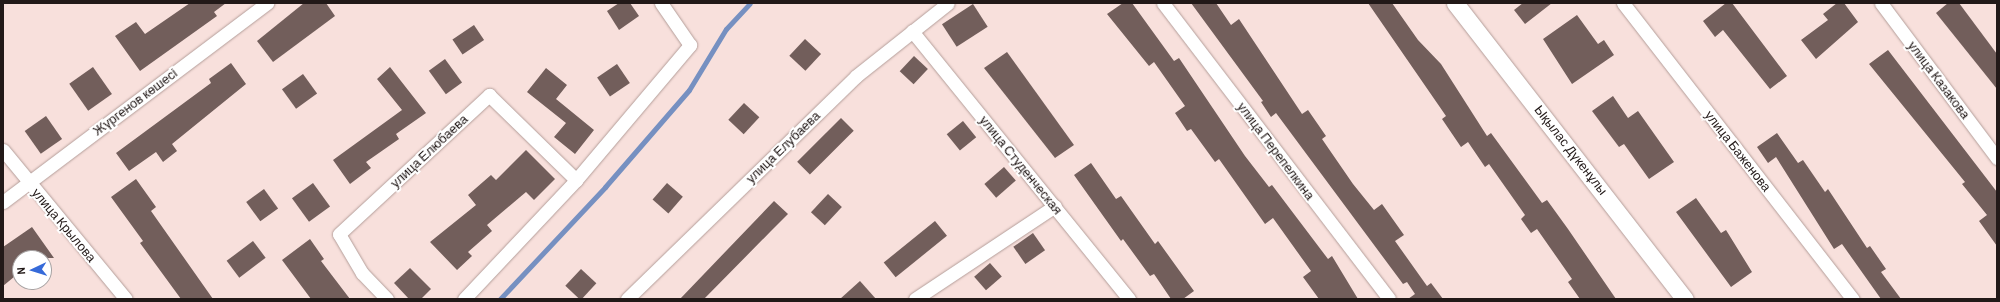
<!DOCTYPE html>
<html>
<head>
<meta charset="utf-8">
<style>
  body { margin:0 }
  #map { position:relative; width:2000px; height:302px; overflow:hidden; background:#f8e0dc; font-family:Barlow,sans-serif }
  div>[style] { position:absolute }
  .stream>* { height:5px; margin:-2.5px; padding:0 2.5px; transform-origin:2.5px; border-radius:2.5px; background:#7690c1 }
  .building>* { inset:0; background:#725e5b; transform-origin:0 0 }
  .roads { filter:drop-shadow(0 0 1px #b49e9a) drop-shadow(0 0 1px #b49e9a) }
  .minor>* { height:13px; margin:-6.5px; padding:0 6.5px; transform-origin:6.5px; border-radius:6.5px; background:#fff }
  .tertiary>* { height:17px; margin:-8.5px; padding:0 8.5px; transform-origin:8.5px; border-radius:8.5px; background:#fff }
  span { translate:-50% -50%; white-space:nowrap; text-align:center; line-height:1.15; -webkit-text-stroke:4px #fff; paint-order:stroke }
  .street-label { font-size:13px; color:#221918 }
  .frame { position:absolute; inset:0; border:4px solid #221918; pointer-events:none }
  .north { position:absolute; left:12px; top:250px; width:40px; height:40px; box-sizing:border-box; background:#fff; border:1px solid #a7a3a3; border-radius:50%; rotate:266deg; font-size:11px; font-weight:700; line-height:16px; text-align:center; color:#221918 }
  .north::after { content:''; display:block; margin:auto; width:14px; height:18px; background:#366ad9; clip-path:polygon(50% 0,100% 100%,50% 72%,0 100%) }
</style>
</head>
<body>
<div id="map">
  <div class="stream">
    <div style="left:500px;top:299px;width:154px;rotate:-46.8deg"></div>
    <div style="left:605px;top:187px;width:128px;rotate:-49.1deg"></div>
    <div style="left:689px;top:90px;width:71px;rotate:-58.8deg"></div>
    <div style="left:726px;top:29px;width:35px;rotate:-47deg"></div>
  </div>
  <div class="building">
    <div style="clip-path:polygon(190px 3px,226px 3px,214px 12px,217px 16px,140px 71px,115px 36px,136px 22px,145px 34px)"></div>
    <div style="clip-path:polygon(304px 3px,326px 3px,335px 16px,273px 62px,257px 41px)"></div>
    <div style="clip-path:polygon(619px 3px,630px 3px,639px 16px,619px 30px,607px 11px)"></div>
    <div style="clip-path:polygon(1123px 3px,1132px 3px,1174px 61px,1179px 58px,1245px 156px,1269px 187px,1272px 185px,1328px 259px,1332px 256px,1358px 299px,1319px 299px,1303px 277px,1311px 271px,1273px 218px,1265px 224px,1219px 159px,1215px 162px,1191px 129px,1187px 131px,1175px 113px,1185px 106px,1154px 62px,1149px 66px,1107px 14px)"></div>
    <div style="clip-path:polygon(1191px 3px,1216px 3px,1231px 25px,1239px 19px,1302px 114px,1308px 110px,1326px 136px,1322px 139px,1353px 184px,1374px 210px,1382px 204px,1404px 235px,1395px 241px,1427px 286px,1431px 283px,1443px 299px,1408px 299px,1415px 294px,1407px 282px,1403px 284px,1276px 113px,1271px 117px,1261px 102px,1263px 101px)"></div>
    <div style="clip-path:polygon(1368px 3px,1392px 3px,1418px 40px,1441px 64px,1487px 136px,1491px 133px,1542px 203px,1547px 200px,1568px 229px,1616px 299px,1580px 299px,1568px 282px,1572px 279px,1537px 229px,1531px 233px,1521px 219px,1525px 215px,1489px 164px,1485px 167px,1468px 142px,1461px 147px,1442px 119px,1446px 116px)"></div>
    <div style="clip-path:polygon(1523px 3px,1552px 3px,1525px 24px,1514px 10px)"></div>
    <div style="clip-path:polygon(1726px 3px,1732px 3px,1787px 76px,1770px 89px,1723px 30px,1715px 37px,1703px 21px)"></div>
    <div style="clip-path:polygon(1837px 3px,1844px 3px,1858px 22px,1816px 59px,1801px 40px,1828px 20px,1823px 14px)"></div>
    <div style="clip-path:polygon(1948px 3px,1959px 3px,1997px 54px,1997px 89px,1936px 13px)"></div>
    <div style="left:973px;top:4px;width:27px;height:37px;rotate:57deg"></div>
    <div style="clip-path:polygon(1577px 15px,1598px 44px,1604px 40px,1614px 55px,1572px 84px,1543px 39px)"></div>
    <div style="left:474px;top:25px;width:18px;height:26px;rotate:56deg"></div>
    <div style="left:805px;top:39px;width:22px;height:23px;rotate:43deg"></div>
    <div style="clip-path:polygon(1888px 50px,1997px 192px,1997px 246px,1979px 221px,1987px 215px,1962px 184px,1965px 182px,1869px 64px)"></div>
    <div style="clip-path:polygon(1007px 52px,1074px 145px,1055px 158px,984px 68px)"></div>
    <div style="left:914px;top:56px;width:19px;height:21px;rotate:43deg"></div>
    <div style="left:445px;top:59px;width:29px;height:20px;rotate:54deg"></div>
    <div style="clip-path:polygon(231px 63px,246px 84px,172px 144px,177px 151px,163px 162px,156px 152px,129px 171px,116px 153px,211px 83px,209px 79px)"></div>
    <div style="left:617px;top:64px;width:23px;height:24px;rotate:56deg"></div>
    <div style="left:93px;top:67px;width:33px;height:29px;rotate:55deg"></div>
    <div style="clip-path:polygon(390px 67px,426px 113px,396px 134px,399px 139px,366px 162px,371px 168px,350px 184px,333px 160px,402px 110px,377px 79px)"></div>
    <div style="clip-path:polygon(546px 68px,567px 85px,556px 99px,594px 130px,575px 154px,554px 137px,566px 123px,527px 92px)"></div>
    <div style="left:303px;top:74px;width:24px;height:26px;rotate:54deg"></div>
    <div style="clip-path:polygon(1613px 96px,1628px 118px,1638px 111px,1674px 162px,1649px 179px,1624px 144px,1619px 147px,1592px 111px)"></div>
    <div style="left:744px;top:103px;width:21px;height:23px;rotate:43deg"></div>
    <div style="left:46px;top:116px;width:28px;height:26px;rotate:55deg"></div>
    <div style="left:841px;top:118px;width:18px;height:62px;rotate:45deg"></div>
    <div style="left:963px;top:121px;width:21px;height:21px;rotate:51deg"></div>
    <div style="clip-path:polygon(1777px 133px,1798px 163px,1803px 160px,1825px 192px,1828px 189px,1867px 248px,1870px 246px,1886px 269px,1881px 272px,1901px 299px,1881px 299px,1842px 244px,1834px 249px,1776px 157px,1768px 163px,1757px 147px)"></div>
    <div style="clip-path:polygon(526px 150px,555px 179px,534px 200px,526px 192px,487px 225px,492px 231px,468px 252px,472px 256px,457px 270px,430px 242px,476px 205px,468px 195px,491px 175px,496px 180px)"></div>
    <div style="clip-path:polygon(1091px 163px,1116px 199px,1121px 196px,1155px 244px,1158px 241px,1194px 291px,1183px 299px,1171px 299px,1154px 274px,1150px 276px,1123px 239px,1121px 241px,1074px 175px)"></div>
    <div style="left:1004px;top:167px;width:18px;height:26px;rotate:49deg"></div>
    <div style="clip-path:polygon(136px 179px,156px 207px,151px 211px,213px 299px,181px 299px,140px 243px,143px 241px,111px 197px)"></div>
    <div style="left:313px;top:183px;width:29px;height:26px;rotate:54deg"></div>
    <div style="left:667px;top:183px;width:21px;height:22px;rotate:41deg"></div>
    <div style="left:264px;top:189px;width:24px;height:22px;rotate:54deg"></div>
    <div style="left:828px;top:194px;width:19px;height:25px;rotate:43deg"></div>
    <div style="clip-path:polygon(1696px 198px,1721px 233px,1726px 230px,1752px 272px,1731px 287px,1676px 212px)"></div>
    <div style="clip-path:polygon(774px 201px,788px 214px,771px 231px,704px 299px,680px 299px)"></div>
    <div style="left:935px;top:221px;width:19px;height:66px;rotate:51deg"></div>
    <div style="clip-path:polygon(32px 227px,54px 258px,20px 258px,20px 272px,3px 286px,3px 247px)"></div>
    <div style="left:1033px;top:233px;width:21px;height:24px;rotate:55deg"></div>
    <div style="clip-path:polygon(310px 239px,324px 259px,321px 261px,350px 299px,311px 299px,282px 260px)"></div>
    <div style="left:253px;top:241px;width:21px;height:33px;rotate:53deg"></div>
    <div style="left:990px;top:263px;width:18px;height:21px;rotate:49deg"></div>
    <div style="clip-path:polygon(410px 268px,431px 289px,421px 299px,409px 299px,394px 283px)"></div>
    <div style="left:581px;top:269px;width:21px;height:23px;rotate:43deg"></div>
    <div style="clip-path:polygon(860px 281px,876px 299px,840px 299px)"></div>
  </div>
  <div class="roads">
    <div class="minor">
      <div style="left:1163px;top:3px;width:372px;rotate:52.6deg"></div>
      <div style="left:1623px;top:3px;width:375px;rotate:52.2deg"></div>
      <div style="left:1881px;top:3px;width:194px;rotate:53.2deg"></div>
      <div style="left:912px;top:31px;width:345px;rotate:51deg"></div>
      <div style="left:3px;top:150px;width:193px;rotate:50.5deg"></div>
      <div style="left:3px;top:202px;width:331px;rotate:-37deg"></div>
      <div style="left:387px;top:299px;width:36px;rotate:-134deg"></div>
      <div style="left:362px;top:273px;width:45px;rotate:-120.5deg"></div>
      <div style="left:339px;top:234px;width:205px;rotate:-42.8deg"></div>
      <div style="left:489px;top:95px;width:122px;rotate:44.3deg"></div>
      <div style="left:464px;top:299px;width:163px;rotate:-46.7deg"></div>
      <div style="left:576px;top:180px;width:177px;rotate:-49.8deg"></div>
      <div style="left:690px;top:45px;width:51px;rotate:-124.6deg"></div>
      <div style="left:627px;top:299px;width:320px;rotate:-44.2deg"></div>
      <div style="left:856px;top:76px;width:117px;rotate:-38.4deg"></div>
      <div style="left:915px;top:299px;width:168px;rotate:-33.6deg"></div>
    </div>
    <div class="tertiary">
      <div style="left:1455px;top:3px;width:375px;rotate:52.2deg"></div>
    </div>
  </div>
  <div class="street-label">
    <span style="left:1939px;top:80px;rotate:53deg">улица Казакова</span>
    <span style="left:135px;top:102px;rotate:-37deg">Жүргенов көшесі</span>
    <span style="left:783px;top:147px;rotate:-44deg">улица Елубаева</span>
    <span style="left:1571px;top:150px;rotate:52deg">Ықылас Дүкенұлы</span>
    <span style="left:429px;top:151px;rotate:-43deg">улица Елюбаева</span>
    <span style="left:1276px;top:151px;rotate:53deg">улица Перепелкина</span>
    <span style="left:1738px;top:151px;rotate:52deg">улица Баженова</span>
    <span style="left:1021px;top:165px;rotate:51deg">улица Студенческая</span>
    <span style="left:64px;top:225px;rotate:50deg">улица Крылова</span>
  </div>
  <div class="frame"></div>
  <div class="north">N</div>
</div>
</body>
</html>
